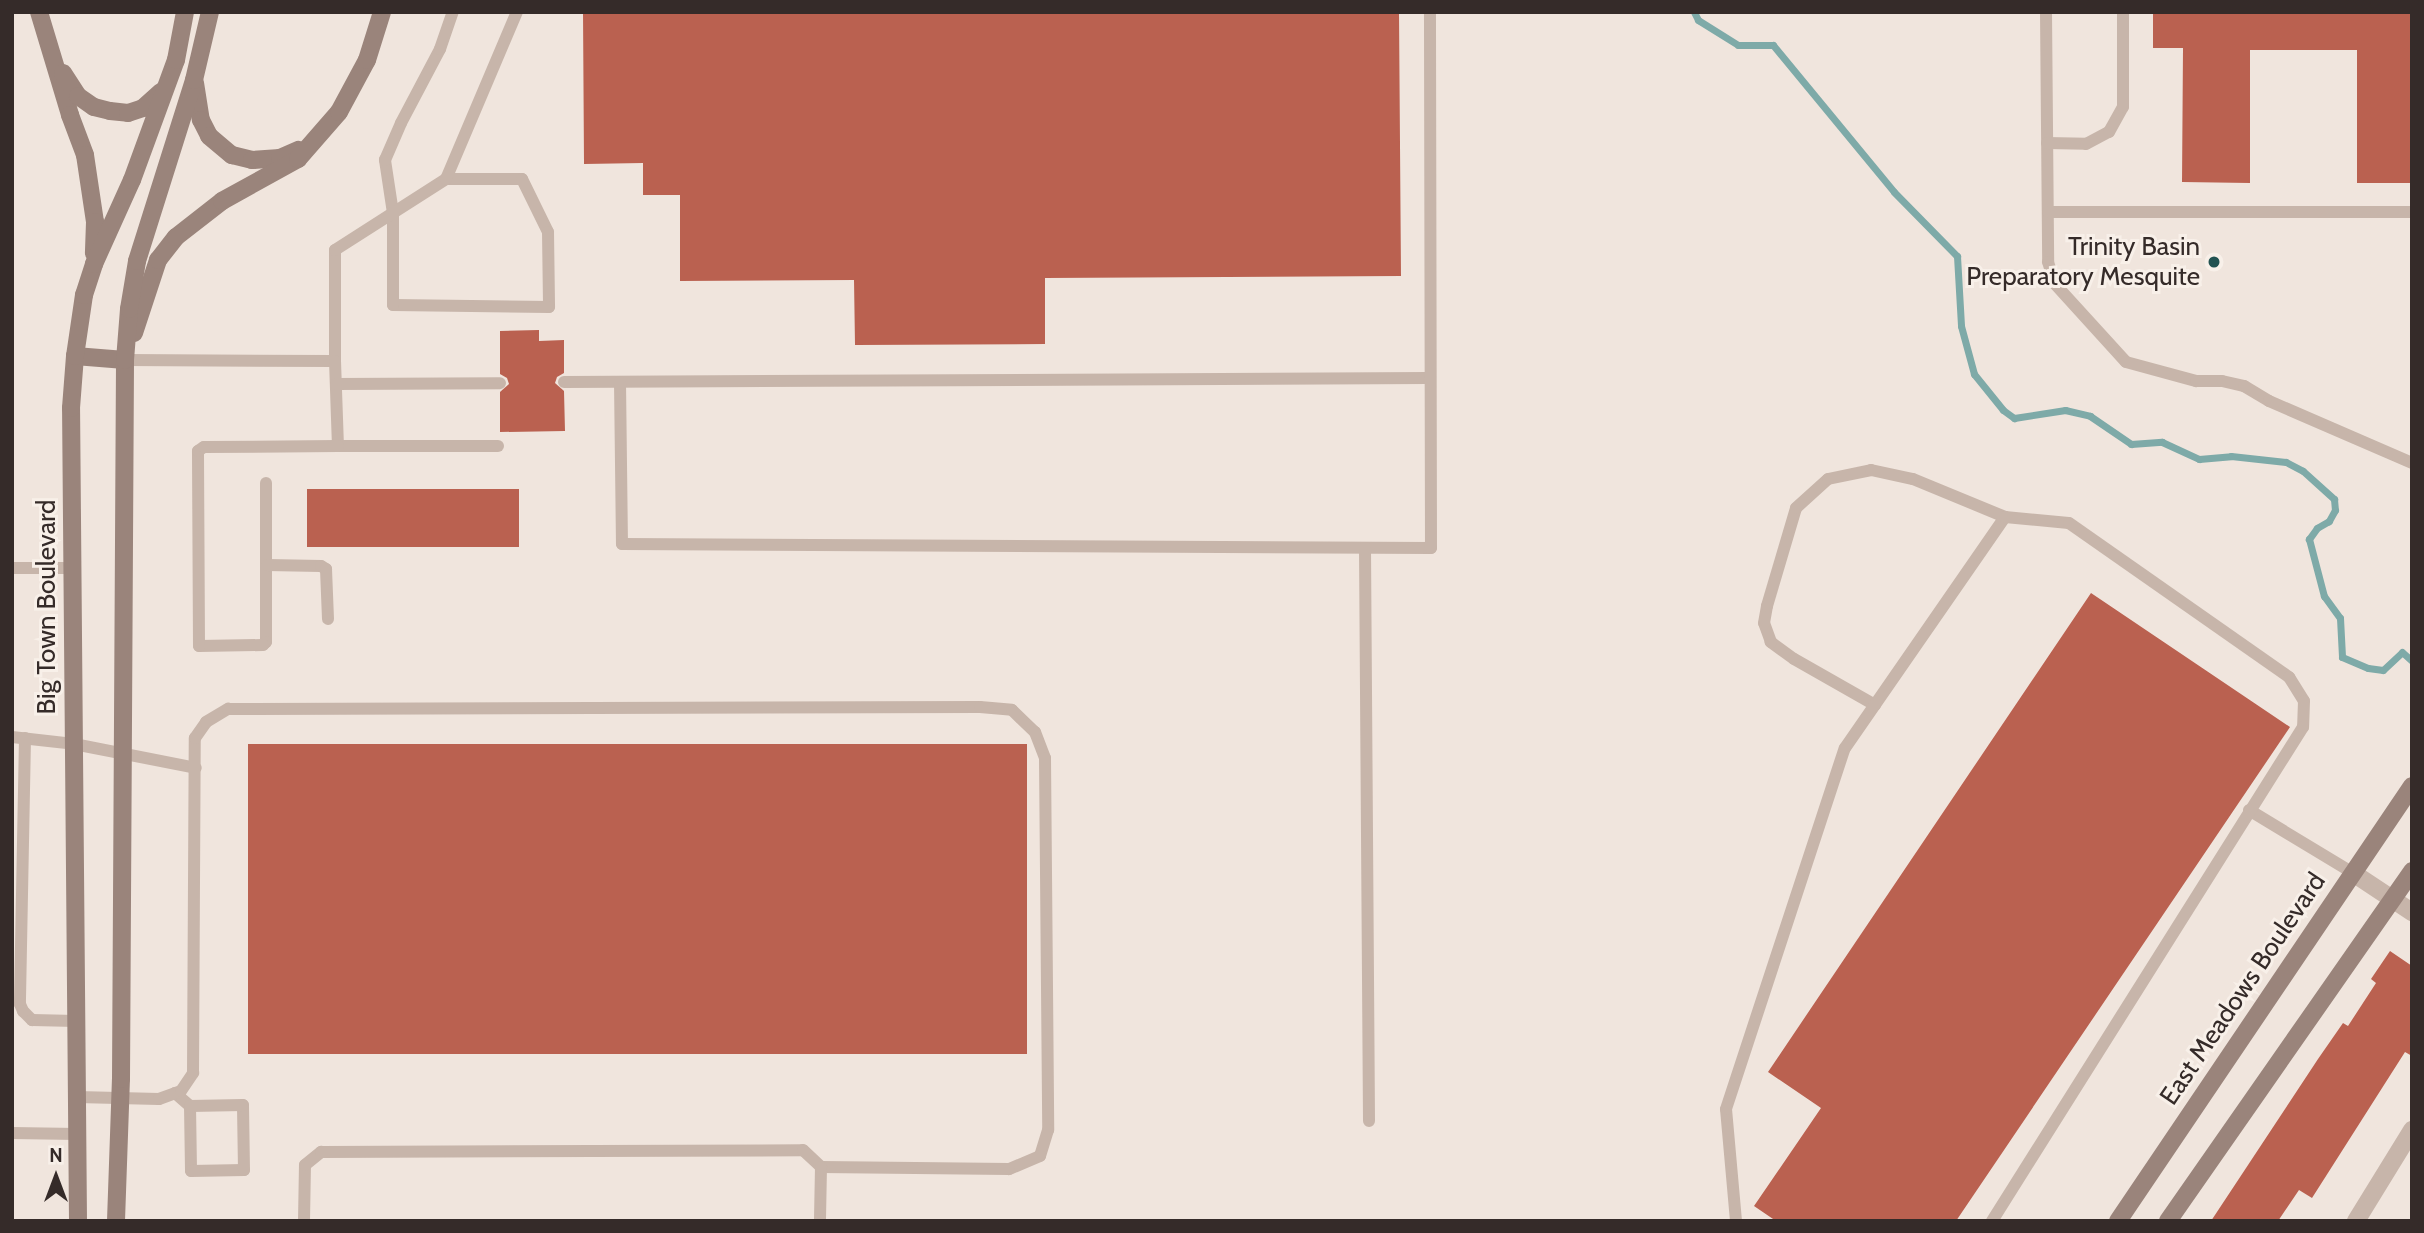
<!DOCTYPE html>
<html>
<head>
<meta charset="utf-8">
<style>
  body { margin:0 }
  #map { position:relative; width:2424px; height:1233px; overflow:hidden; background:#f0e5dd; font-family:Cabin,sans-serif }
  div>[style] { position:absolute }
  .stream>* { height:7px; margin:-3.5px; padding:0 3.5px; transform-origin:3.5px; border-radius:3.5px; background:#7eaaa8 }
  .building>* { inset:0; background:#ba6150; transform-origin:0 0 }
  .lane>* { height:12px; margin:-6px; padding:0 6px; transform-origin:6px; border-radius:6px; background:#c7b5aa }
  .street>* { height:18px; margin:-9px; padding:0 9px; transform-origin:9px; border-radius:9px; background:#c7b5aa }
  .secondary>* { height:18px; margin:-9px; padding:0 9px; transform-origin:9px; border-radius:9px; background:#9a847b }
  .dots>* { width:19px; height:19px; translate:-50% -50%; box-sizing:border-box; border:4px solid #f8f0e9; border-radius:50% }
  span { translate:-50% -50%; white-space:nowrap; text-align:center; line-height:1.15; -webkit-text-stroke:6px #f8f0e9; paint-order:stroke }
  .poi-label { font-size:26px; color:#352b29 }
  .right { translate:-100% -50%; text-align:right }
  .street-label { font-size:26px; color:#352b29 }
  .frame { position:absolute; inset:0; border:14px solid #352b29; pointer-events:none }
  .north { position:absolute; left:21px; top:1142px; width:70px; height:70px; -webkit-text-stroke:5px #f8f0e9; paint-order:stroke; rotate:0deg; font-size:19px; font-weight:700; line-height:28px; text-align:center; color:#352b29 }
  .north::after { content:''; display:block; margin:auto; width:24px; height:32px; background:#352b29; clip-path:polygon(50% 0,100% 100%,50% 72%,0 100%) }
</style>
</head>
<body>
<div id="map">
  <div class="stream">
    <div style="left:1694px;top:12px;width:9px;rotate:63deg"></div>
    <div style="left:1698px;top:20px;width:47px;rotate:32deg"></div>
    <div style="left:1738px;top:45px;width:35px"></div>
    <div style="left:1773px;top:45px;width:190px;rotate:50.5deg"></div>
    <div style="left:1894px;top:192px;width:90px;rotate:45.5deg"></div>
    <div style="left:1957px;top:256px;width:70px;rotate:86.7deg"></div>
    <div style="left:1961px;top:326px;width:50px;rotate:74.8deg"></div>
    <div style="left:1974px;top:374px;width:46px;rotate:51.1deg"></div>
    <div style="left:2003px;top:410px;width:14px;rotate:36deg"></div>
    <div style="left:2014px;top:418px;width:52px;rotate:-8.9deg"></div>
    <div style="left:2065px;top:410px;width:26px;rotate:13deg"></div>
    <div style="left:2090px;top:416px;width:50px;rotate:34.3deg"></div>
    <div style="left:2131px;top:444px;width:31px;rotate:-4deg"></div>
    <div style="left:2162px;top:442px;width:41px;rotate:24.7deg"></div>
    <div style="left:2199px;top:459px;width:32px;rotate:-5deg"></div>
    <div style="left:2231px;top:456px;width:55px;rotate:6.2deg"></div>
    <div style="left:2286px;top:462px;width:19px;rotate:28deg"></div>
    <div style="left:2303px;top:471px;width:42px;rotate:42.1deg"></div>
    <div style="left:2334px;top:499px;width:11px;rotate:85deg"></div>
    <div style="left:2335px;top:510px;width:13px;rotate:119deg"></div>
    <div style="left:2329px;top:521px;width:14px;rotate:150deg"></div>
    <div style="left:2317px;top:528px;width:14px;rotate:126deg"></div>
    <div style="left:2309px;top:539px;width:59px;rotate:75.3deg"></div>
    <div style="left:2324px;top:596px;width:27px;rotate:54deg"></div>
    <div style="left:2340px;top:618px;width:39px;rotate:87deg"></div>
    <div style="left:2342px;top:657px;width:28px;rotate:23deg"></div>
    <div style="left:2368px;top:668px;width:15px;rotate:8deg"></div>
    <div style="left:2383px;top:670px;width:26px;rotate:-43deg"></div>
    <div style="left:2402px;top:652px;width:13px;rotate:42deg"></div>
  </div>
  <div class="building">
    <div style="clip-path:polygon(583px 12px,1399px 12px,1401px 276px,1045px 278px,1045px 344px,855px 345px,854px 280px,680px 281px,680px 195px,643px 195px,643px 163px,584px 164px)"></div>
    <div style="clip-path:polygon(2153px 12px,2412px 12px,2412px 183px,2357px 183px,2357px 50px,2250px 50px,2250px 183px,2182px 182px,2183px 48px,2153px 48px)"></div>
    <div style="clip-path:polygon(539px 330px,539px 341px,564px 340px,564px 373px,557px 377px,555px 383px,564px 391px,565px 431px,500px 432px,500px 392px,509px 384px,507px 378px,500px 374px,500px 331px)"></div>
    <div style="left:519px;top:489px;width:58px;height:212px;rotate:90deg"></div>
    <div style="clip-path:polygon(2091px 593px,2290px 727px,1956px 1221px,1776px 1221px,1754px 1206px,1821px 1108px,1768px 1072px)"></div>
    <div style="left:248px;top:744px;width:779px;height:310px"></div>
    <div style="clip-path:polygon(2390px 951px,2412px 966px,2412px 1056px,2405px 1052px,2312px 1198px,2299px 1190px,2278px 1221px,2211px 1221px,2318px 1059px,2343px 1023px,2348px 1026px,2376px 983px,2371px 979px)"></div>
  </div>
  <div class="lane">
    <div style="left:2046px;top:12px;width:250px;rotate:89.5deg"></div>
    <div style="left:2048px;top:262px;width:23px;rotate:72deg"></div>
    <div style="left:2055px;top:284px;width:105px;rotate:47.7deg"></div>
    <div style="left:2126px;top:362px;width:73px;rotate:15.2deg"></div>
    <div style="left:2196px;top:381px;width:26px"></div>
    <div style="left:2222px;top:381px;width:23px;rotate:13deg"></div>
    <div style="left:2244px;top:386px;width:29px;rotate:31deg"></div>
    <div style="left:2269px;top:401px;width:156px;rotate:23.4deg"></div>
    <div style="left:2047px;top:143px;width:39px;rotate:1deg"></div>
    <div style="left:2086px;top:144px;width:26px;rotate:-28deg"></div>
    <div style="left:2109px;top:132px;width:29px;rotate:-61deg"></div>
    <div style="left:2123px;top:107px;width:95px;rotate:-90deg"></div>
    <div style="left:446px;top:179px;width:76px"></div>
    <div style="left:522px;top:179px;width:59px;rotate:63.9deg"></div>
    <div style="left:548px;top:232px;width:75px;rotate:89.2deg"></div>
    <div style="left:549px;top:307px;width:156px;rotate:-179.3deg"></div>
    <div style="left:393px;top:305px;width:92px;rotate:-90deg"></div>
    <div style="left:393px;top:213px;width:54px;rotate:-98.6deg"></div>
    <div style="left:385px;top:160px;width:40px;rotate:-66.6deg"></div>
    <div style="left:401px;top:123px;width:84px;rotate:-62.2deg"></div>
    <div style="left:440px;top:49px;width:39px;rotate:-71deg"></div>
    <div style="left:2048px;top:212px;width:364px"></div>
    <div style="left:125px;top:360px;width:210px;rotate:0.3deg"></div>
    <div style="left:335px;top:361px;width:111px;rotate:-90deg"></div>
    <div style="left:335px;top:250px;width:132px;rotate:-32.6deg"></div>
    <div style="left:446px;top:179px;width:181px;rotate:-67deg"></div>
    <div style="left:335px;top:361px;width:85px;rotate:88deg"></div>
    <div style="left:338px;top:446px;width:160px"></div>
    <div style="left:564px;top:382px;width:865px;rotate:-0.26deg"></div>
    <div style="left:620px;top:382px;width:162px;rotate:89.3deg"></div>
    <div style="left:622px;top:544px;width:809px;rotate:0.28deg"></div>
    <div style="left:1431px;top:548px;width:536px;rotate:-90.11deg"></div>
    <div style="left:336px;top:384px;width:164px;rotate:-0.3deg"></div>
    <div style="left:266px;top:483px;width:159px;rotate:90deg"></div>
    <div style="left:266px;top:642px;width:4px;rotate:135deg"></div>
    <div style="left:263px;top:645px;width:64px;rotate:179.1deg"></div>
    <div style="left:199px;top:646px;width:195px;rotate:-90.3deg"></div>
    <div style="left:198px;top:451px;width:7px;rotate:-34deg"></div>
    <div style="left:204px;top:447px;width:134px;rotate:-0.4deg"></div>
    <div style="left:1365px;top:548px;width:573px;rotate:89.6deg"></div>
    <div style="left:267px;top:565px;width:54px;rotate:1.1deg"></div>
    <div style="left:321px;top:566px;width:6px;rotate:31deg"></div>
    <div style="left:326px;top:569px;width:50px;rotate:87.7deg"></div>
    <div style="left:12px;top:568px;width:61px"></div>
    <div style="left:1875px;top:705px;width:93px;rotate:-150.4deg"></div>
    <div style="left:1794px;top:659px;width:29px;rotate:-144deg"></div>
    <div style="left:1771px;top:642px;width:20px;rotate:-110deg"></div>
    <div style="left:1764px;top:623px;width:17px;rotate:-80deg"></div>
    <div style="left:1767px;top:606px;width:102px;rotate:-73.5deg"></div>
    <div style="left:1796px;top:508px;width:43px;rotate:-42.2deg"></div>
    <div style="left:1828px;top:479px;width:44px;rotate:-11.8deg"></div>
    <div style="left:1871px;top:470px;width:43px;rotate:12.1deg"></div>
    <div style="left:1913px;top:479px;width:100px;rotate:22.4deg"></div>
    <div style="left:12px;top:737px;width:62px;rotate:6.4deg"></div>
    <div style="left:74px;top:744px;width:124px;rotate:11.1deg"></div>
    <div style="left:25px;top:738px;width:266px;rotate:91.1deg"></div>
    <div style="left:20px;top:1004px;width:8px;rotate:67deg"></div>
    <div style="left:23px;top:1011px;width:13px;rotate:45deg"></div>
    <div style="left:32px;top:1020px;width:44px;rotate:1.3deg"></div>
    <div style="left:2249px;top:810px;width:122px;rotate:31.2deg"></div>
    <div style="left:175px;top:1093px;width:20px;rotate:41deg"></div>
    <div style="left:190px;top:1106px;width:65px;rotate:89.1deg"></div>
    <div style="left:191px;top:1171px;width:53px;rotate:-1.1deg"></div>
    <div style="left:244px;top:1170px;width:65px;rotate:-90.9deg"></div>
    <div style="left:243px;top:1105px;width:53px;rotate:178.9deg"></div>
    <div style="left:77px;top:1097px;width:82px;rotate:1.4deg"></div>
    <div style="left:159px;top:1099px;width:23px;rotate:-20deg"></div>
    <div style="left:181px;top:1091px;width:22px;rotate:-56deg"></div>
    <div style="left:193px;top:1073px;width:335px;rotate:-89.7deg"></div>
    <div style="left:195px;top:738px;width:19px;rotate:-55deg"></div>
    <div style="left:206px;top:722px;width:26px;rotate:-31deg"></div>
    <div style="left:228px;top:709px;width:752px;rotate:-0.15deg"></div>
    <div style="left:980px;top:707px;width:32px;rotate:5deg"></div>
    <div style="left:1012px;top:710px;width:32px;rotate:44deg"></div>
    <div style="left:1035px;top:732px;width:28px;rotate:69deg"></div>
    <div style="left:1045px;top:758px;width:372px;rotate:89.5deg"></div>
    <div style="left:1048px;top:1130px;width:27px;rotate:107deg"></div>
    <div style="left:1040px;top:1156px;width:34px;rotate:157deg"></div>
    <div style="left:1009px;top:1169px;width:188px;rotate:-179.4deg"></div>
    <div style="left:12px;top:1133px;width:65px;rotate:0.9deg"></div>
    <div style="left:304px;top:1221px;width:56px;rotate:-89deg"></div>
    <div style="left:305px;top:1165px;width:21px;rotate:-39deg"></div>
    <div style="left:321px;top:1152px;width:482px;rotate:-0.2deg"></div>
    <div style="left:803px;top:1150px;width:25px;rotate:43deg"></div>
    <div style="left:821px;top:1167px;width:54px;rotate:91.1deg"></div>
    <div style="left:1736px;top:1221px;width:112px;rotate:-95.1deg"></div>
    <div style="left:1726px;top:1109px;width:380px;rotate:-71.8deg"></div>
    <div style="left:1845px;top:748px;width:281px;rotate:-55.3deg"></div>
    <div style="left:2005px;top:517px;width:64px;rotate:5.4deg"></div>
    <div style="left:2069px;top:523px;width:269px;rotate:35deg"></div>
    <div style="left:2289px;top:677px;width:28px;rotate:58deg"></div>
    <div style="left:2304px;top:701px;width:26px;rotate:92deg"></div>
    <div style="left:2303px;top:727px;width:584px;rotate:122.19deg"></div>
  </div>
  <div class="street">
    <div style="left:2353px;top:873px;width:71px;rotate:33.5deg"></div>
    <div style="left:2356px;top:1221px;width:107px;rotate:-58.4deg"></div>
  </div>
  <div class="secondary">
    <div style="left:39px;top:12px;width:108px;rotate:73.2deg"></div>
    <div style="left:70px;top:115px;width:43px;rotate:69.4deg"></div>
    <div style="left:85px;top:155px;width:68px;rotate:81.5deg"></div>
    <div style="left:95px;top:222px;width:31px;rotate:92deg"></div>
    <div style="left:63px;top:73px;width:27px;rotate:57deg"></div>
    <div style="left:78px;top:96px;width:19px;rotate:35deg"></div>
    <div style="left:94px;top:107px;width:16px;rotate:14deg"></div>
    <div style="left:110px;top:111px;width:18px;rotate:6deg"></div>
    <div style="left:128px;top:113px;width:16px;rotate:-18deg"></div>
    <div style="left:143px;top:108px;width:24px;rotate:-42deg"></div>
    <div style="left:195px;top:83px;width:37px;rotate:81deg"></div>
    <div style="left:201px;top:120px;width:18px;rotate:63deg"></div>
    <div style="left:209px;top:136px;width:30px;rotate:40deg"></div>
    <div style="left:232px;top:155px;width:21px;rotate:14deg"></div>
    <div style="left:252px;top:160px;width:28px;rotate:-4deg"></div>
    <div style="left:280px;top:158px;width:20px;rotate:-24deg"></div>
    <div style="left:134px;top:333px;width:77px;rotate:-71.8deg"></div>
    <div style="left:158px;top:260px;width:29px;rotate:-52deg"></div>
    <div style="left:176px;top:237px;width:58px;rotate:-38deg"></div>
    <div style="left:222px;top:201px;width:87px;rotate:-28.9deg"></div>
    <div style="left:298px;top:159px;width:62px;rotate:-48.9deg"></div>
    <div style="left:339px;top:112px;width:59px;rotate:-61.7deg"></div>
    <div style="left:367px;top:60px;width:50px;rotate:-72.6deg"></div>
    <div style="left:75px;top:356px;width:50px;rotate:4.6deg"></div>
    <div style="left:78px;top:1221px;width:813px;rotate:-90.49deg"></div>
    <div style="left:71px;top:408px;width:52px;rotate:-85.6deg"></div>
    <div style="left:75px;top:356px;width:62px;rotate:-81.6deg"></div>
    <div style="left:84px;top:295px;width:33px;rotate:-72deg"></div>
    <div style="left:94px;top:264px;width:92px;rotate:-65.7deg"></div>
    <div style="left:132px;top:180px;width:128px;rotate:-69.9deg"></div>
    <div style="left:176px;top:60px;width:49px;rotate:-79.4deg"></div>
    <div style="left:116px;top:1221px;width:142px;rotate:-88deg"></div>
    <div style="left:121px;top:1079px;width:719px;rotate:-89.68deg"></div>
    <div style="left:125px;top:360px;width:51px;rotate:-85.5deg"></div>
    <div style="left:129px;top:309px;width:49px;rotate:-80.5deg"></div>
    <div style="left:137px;top:261px;width:190px;rotate:-72.5deg"></div>
    <div style="left:194px;top:80px;width:70px;rotate:-76.8deg"></div>
    <div style="left:2118px;top:1221px;width:525px;rotate:-55.95deg"></div>
    <div style="left:2168px;top:1221px;width:427px;rotate:-55.1deg"></div>
  </div>
  <div class="dots">
    <div style="left:2214px;top:262px;background:#225251"></div>
  </div>
  <div class="poi-label">
    <span class="right" style="left:2200px;top:262px">Trinity Basin<br>Preparatory Mesquite</span>
  </div>
  <div class="street-label">
    <span style="left:47px;top:607px;rotate:-90deg">Big Town Boulevard</span>
    <span style="left:2243px;top:989px;rotate:-56deg">East Meadows Boulevard</span>
  </div>
  <div class="frame"></div>
  <div class="north">N</div>
</div>
</body>
</html>
